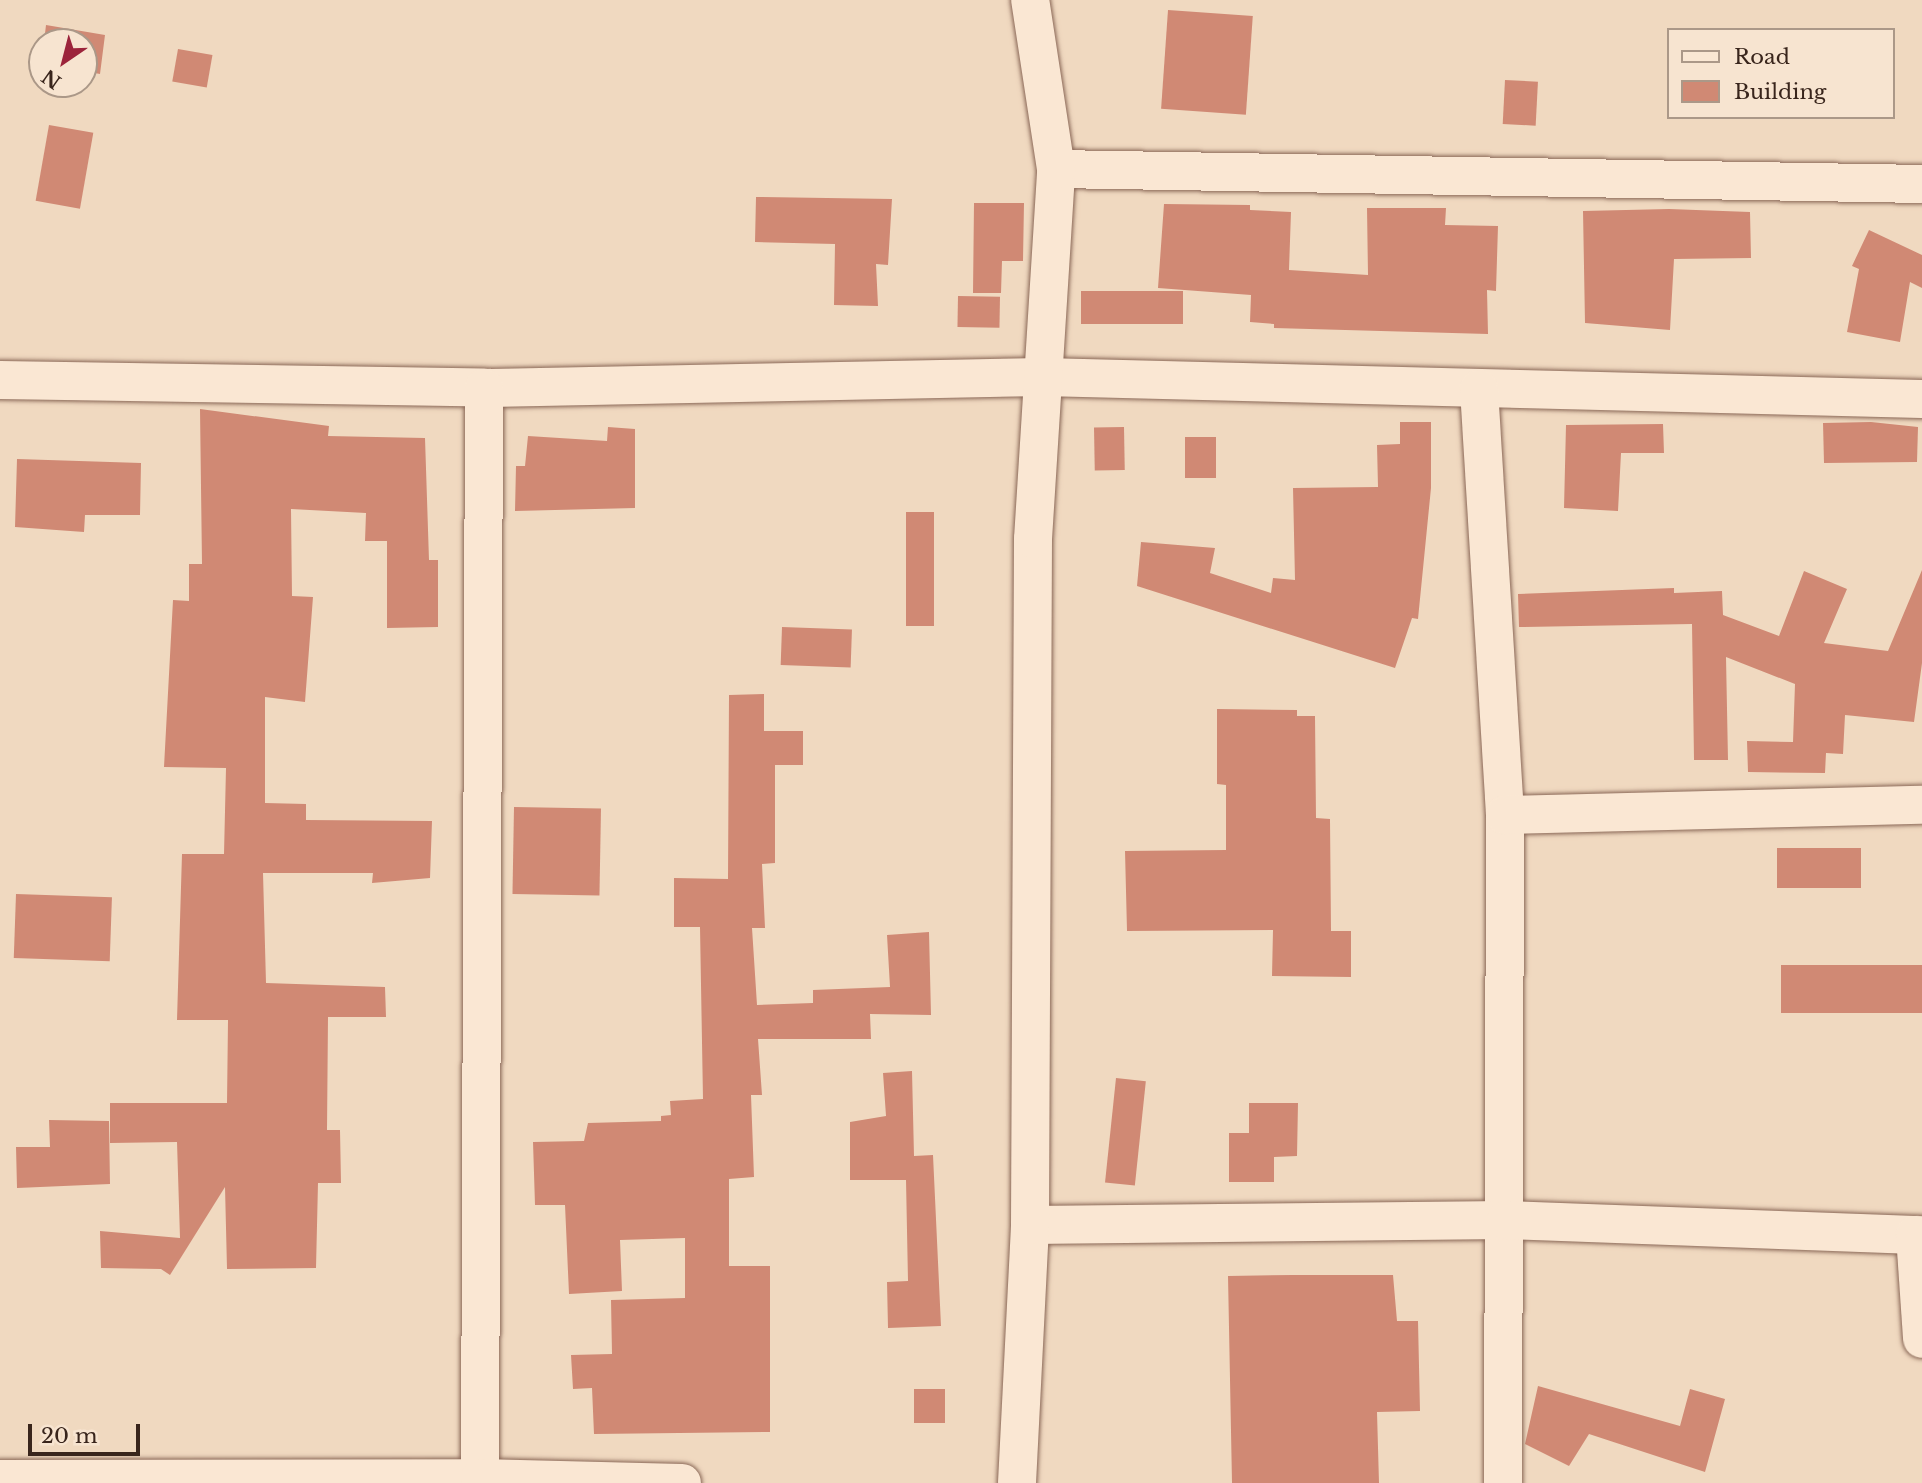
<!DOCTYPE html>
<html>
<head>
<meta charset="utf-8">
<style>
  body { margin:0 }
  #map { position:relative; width:1922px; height:1483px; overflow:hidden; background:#f0d9c0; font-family:"Libre Baskerville",serif }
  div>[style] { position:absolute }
  .building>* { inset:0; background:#d08974; transform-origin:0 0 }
  .roads { filter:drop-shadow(0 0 2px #8a6857) drop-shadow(0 0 2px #8a6857) }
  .minor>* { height:38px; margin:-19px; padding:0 19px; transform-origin:19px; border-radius:19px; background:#fae7d3 }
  span { translate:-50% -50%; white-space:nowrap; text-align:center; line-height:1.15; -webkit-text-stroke:5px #f7e4d0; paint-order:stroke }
  .legend { position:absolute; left:1667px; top:28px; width:228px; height:91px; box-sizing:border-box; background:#f7e4d0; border:2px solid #ab9888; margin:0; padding:9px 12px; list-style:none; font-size:21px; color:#39251c }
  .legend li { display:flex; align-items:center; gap:14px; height:35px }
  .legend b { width:35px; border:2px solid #ab9888 }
  .north { position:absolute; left:28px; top:28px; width:70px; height:70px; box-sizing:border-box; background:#f7e4d0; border:2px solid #ab9888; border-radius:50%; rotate:215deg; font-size:19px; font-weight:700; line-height:28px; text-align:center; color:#39251c }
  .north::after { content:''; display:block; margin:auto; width:24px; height:32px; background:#9c243b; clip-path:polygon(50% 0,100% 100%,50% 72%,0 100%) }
  .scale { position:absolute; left:28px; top:1424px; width:112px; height:32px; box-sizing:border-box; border:4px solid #39251c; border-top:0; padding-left:9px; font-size:21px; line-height:24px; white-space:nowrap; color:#39251c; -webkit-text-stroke:5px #f7e4d0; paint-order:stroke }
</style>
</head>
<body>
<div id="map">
  <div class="building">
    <div style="left:1168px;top:10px;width:85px;height:99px;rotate:4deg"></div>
    <div style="clip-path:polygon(46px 25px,105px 35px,100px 74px,84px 71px,84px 42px,44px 42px)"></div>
    <div style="left:178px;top:49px;width:35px;height:33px;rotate:10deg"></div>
    <div style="left:1505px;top:80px;width:33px;height:44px;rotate:3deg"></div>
    <div style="left:49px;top:125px;width:45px;height:77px;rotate:10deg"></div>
    <div style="clip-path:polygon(756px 197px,892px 199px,888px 265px,876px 264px,878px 306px,834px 305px,835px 244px,755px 242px)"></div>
    <div style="clip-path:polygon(974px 203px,1024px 203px,1023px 261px,1002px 261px,1001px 293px,973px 293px)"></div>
    <div style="clip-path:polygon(1164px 204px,1250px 205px,1250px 210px,1291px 212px,1289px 270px,1368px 275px,1367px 208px,1446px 208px,1445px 225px,1498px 226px,1496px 291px,1487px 290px,1488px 334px,1274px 328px,1274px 324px,1250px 322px,1251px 295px,1158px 288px)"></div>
    <div style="clip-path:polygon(1669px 209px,1750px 212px,1751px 258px,1674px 259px,1670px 330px,1585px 323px,1583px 211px)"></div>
    <div style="clip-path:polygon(1869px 230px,1922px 255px,1922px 288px,1910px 282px,1900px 342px,1847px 332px,1859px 269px,1852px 266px)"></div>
    <div style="left:1183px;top:291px;width:33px;height:102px;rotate:90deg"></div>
    <div style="left:958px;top:296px;width:42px;height:31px;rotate:1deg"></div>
    <div style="clip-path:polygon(200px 409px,329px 426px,328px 436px,425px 438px,429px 560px,438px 560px,438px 627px,387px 628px,387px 541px,365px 541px,366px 513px,291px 509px,292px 596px,313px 597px,305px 702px,265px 697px,265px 803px,306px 804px,306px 820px,432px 821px,430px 878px,372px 883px,373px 873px,263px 873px,266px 983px,385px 987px,386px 1017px,328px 1017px,327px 1130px,340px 1130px,341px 1183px,318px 1183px,316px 1268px,227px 1269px,225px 1187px,170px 1275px,161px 1269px,101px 1268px,100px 1231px,180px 1238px,177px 1142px,110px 1143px,110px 1103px,227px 1103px,228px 1020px,177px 1020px,182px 854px,224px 854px,226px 768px,164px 767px,173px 600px,189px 601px,189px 564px,202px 564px)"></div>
    <div style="clip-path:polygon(1400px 422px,1431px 422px,1431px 488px,1418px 619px,1412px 618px,1395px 668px,1137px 586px,1141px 542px,1215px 548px,1210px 573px,1271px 593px,1273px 578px,1295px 580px,1293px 488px,1378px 487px,1377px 445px,1400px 444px)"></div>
    <div style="clip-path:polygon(1871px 422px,1918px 427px,1917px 462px,1824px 463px,1823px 423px)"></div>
    <div style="clip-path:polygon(1663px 424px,1664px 453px,1621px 453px,1618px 511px,1564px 508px,1566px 425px)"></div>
    <div style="clip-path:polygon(608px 427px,635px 429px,635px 508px,515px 511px,516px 466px,525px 466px,528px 436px,607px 441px)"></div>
    <div style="left:1124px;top:427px;width:43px;height:30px;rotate:89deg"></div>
    <div style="left:1185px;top:437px;width:31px;height:41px"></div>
    <div style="clip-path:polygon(17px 459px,141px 463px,140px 515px,85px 515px,84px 532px,15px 527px)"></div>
    <div style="left:906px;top:512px;width:28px;height:114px"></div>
    <div style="clip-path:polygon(1922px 570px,1922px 663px,1914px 722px,1845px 715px,1843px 754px,1826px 753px,1825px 773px,1748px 772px,1747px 741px,1793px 742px,1795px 684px,1726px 657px,1728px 760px,1694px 760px,1692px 624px,1519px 627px,1518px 594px,1674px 588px,1674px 593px,1722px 591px,1723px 615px,1779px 636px,1804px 571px,1847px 589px,1824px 643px,1888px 651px)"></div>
    <div style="left:782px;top:627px;width:70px;height:38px;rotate:2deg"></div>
    <div style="clip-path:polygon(764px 694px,764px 731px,803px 731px,803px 765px,775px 765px,775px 863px,762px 864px,765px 928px,752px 928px,757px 1005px,813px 1003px,813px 990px,890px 987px,887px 935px,929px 932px,931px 1015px,870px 1014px,871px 1039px,758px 1039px,762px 1095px,751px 1095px,754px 1177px,729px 1179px,729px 1266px,770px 1266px,770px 1432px,594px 1434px,592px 1388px,573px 1389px,571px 1355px,612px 1354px,611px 1300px,685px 1298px,685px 1238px,620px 1240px,622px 1291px,569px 1294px,565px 1205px,535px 1205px,533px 1142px,584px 1141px,588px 1123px,661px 1121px,661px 1116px,671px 1115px,670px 1101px,703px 1099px,700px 927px,674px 927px,674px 878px,728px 879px,729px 695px)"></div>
    <div style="clip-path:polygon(1217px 709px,1297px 710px,1297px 716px,1315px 716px,1316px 818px,1330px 819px,1331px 931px,1351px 931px,1351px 977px,1272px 976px,1273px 930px,1127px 931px,1125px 851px,1226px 850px,1226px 785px,1217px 784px)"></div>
    <div style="left:514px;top:807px;width:87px;height:87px;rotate:1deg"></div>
    <div style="left:1777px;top:848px;width:84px;height:40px"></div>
    <div style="left:16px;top:894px;width:96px;height:64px;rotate:2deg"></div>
    <div style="left:1922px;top:965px;width:48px;height:141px;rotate:90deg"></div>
    <div style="clip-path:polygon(912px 1071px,914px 1156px,933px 1155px,941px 1326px,888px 1328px,887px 1282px,908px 1281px,906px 1180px,850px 1180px,850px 1122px,886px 1116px,883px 1073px)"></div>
    <div style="left:1116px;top:1078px;width:30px;height:105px;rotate:6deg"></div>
    <div style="clip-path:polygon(1249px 1103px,1298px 1103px,1297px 1156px,1274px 1157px,1274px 1182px,1229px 1182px,1229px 1133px,1249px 1133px)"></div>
    <div style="clip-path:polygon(49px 1120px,109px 1121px,110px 1184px,17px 1188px,16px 1147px,50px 1147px)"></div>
    <div style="clip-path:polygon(1293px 1275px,1393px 1275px,1397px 1321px,1418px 1321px,1420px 1411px,1377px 1412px,1379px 1483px,1232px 1483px,1228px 1276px)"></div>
    <div style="clip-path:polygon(1538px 1386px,1680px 1426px,1690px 1389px,1725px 1399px,1705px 1472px,1589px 1434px,1569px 1466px,1525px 1444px)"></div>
    <div style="left:914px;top:1389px;width:31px;height:34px"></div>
  </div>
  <div class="roads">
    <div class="minor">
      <div style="left:1056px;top:169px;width:866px;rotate:0.99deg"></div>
      <div style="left:0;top:380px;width:484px;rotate:0.9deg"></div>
      <div style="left:484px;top:388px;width:559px;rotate:-1.13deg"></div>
      <div style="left:1043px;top:377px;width:879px;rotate:1.43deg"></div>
      <div style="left:1479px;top:389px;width:427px;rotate:86.5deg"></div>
      <div style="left:1505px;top:815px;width:668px;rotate:90.17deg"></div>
      <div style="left:1505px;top:815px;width:417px;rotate:-1.4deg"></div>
      <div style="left:1030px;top:1225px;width:476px;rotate:-0.6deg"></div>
      <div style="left:1506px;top:1220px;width:416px;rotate:2.1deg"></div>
      <div style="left:1915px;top:1235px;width:104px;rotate:86.1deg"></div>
      <div style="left:480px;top:1478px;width:1090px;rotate:-89.79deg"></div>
      <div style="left:0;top:1479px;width:480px;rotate:-0.1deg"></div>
      <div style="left:480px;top:1478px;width:202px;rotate:1.4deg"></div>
      <div style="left:1017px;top:1483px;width:258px;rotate:-87.1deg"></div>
      <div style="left:1030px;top:1225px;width:686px;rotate:-89.75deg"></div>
      <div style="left:1033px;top:539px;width:371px;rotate:-86.4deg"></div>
      <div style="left:1056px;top:169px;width:171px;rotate:-98.7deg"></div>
    </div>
  </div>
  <ul class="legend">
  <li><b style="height:9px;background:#fae7d3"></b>Road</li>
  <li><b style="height:19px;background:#d08974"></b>Building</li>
  </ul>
  <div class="north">N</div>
  <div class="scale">20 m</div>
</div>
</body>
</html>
